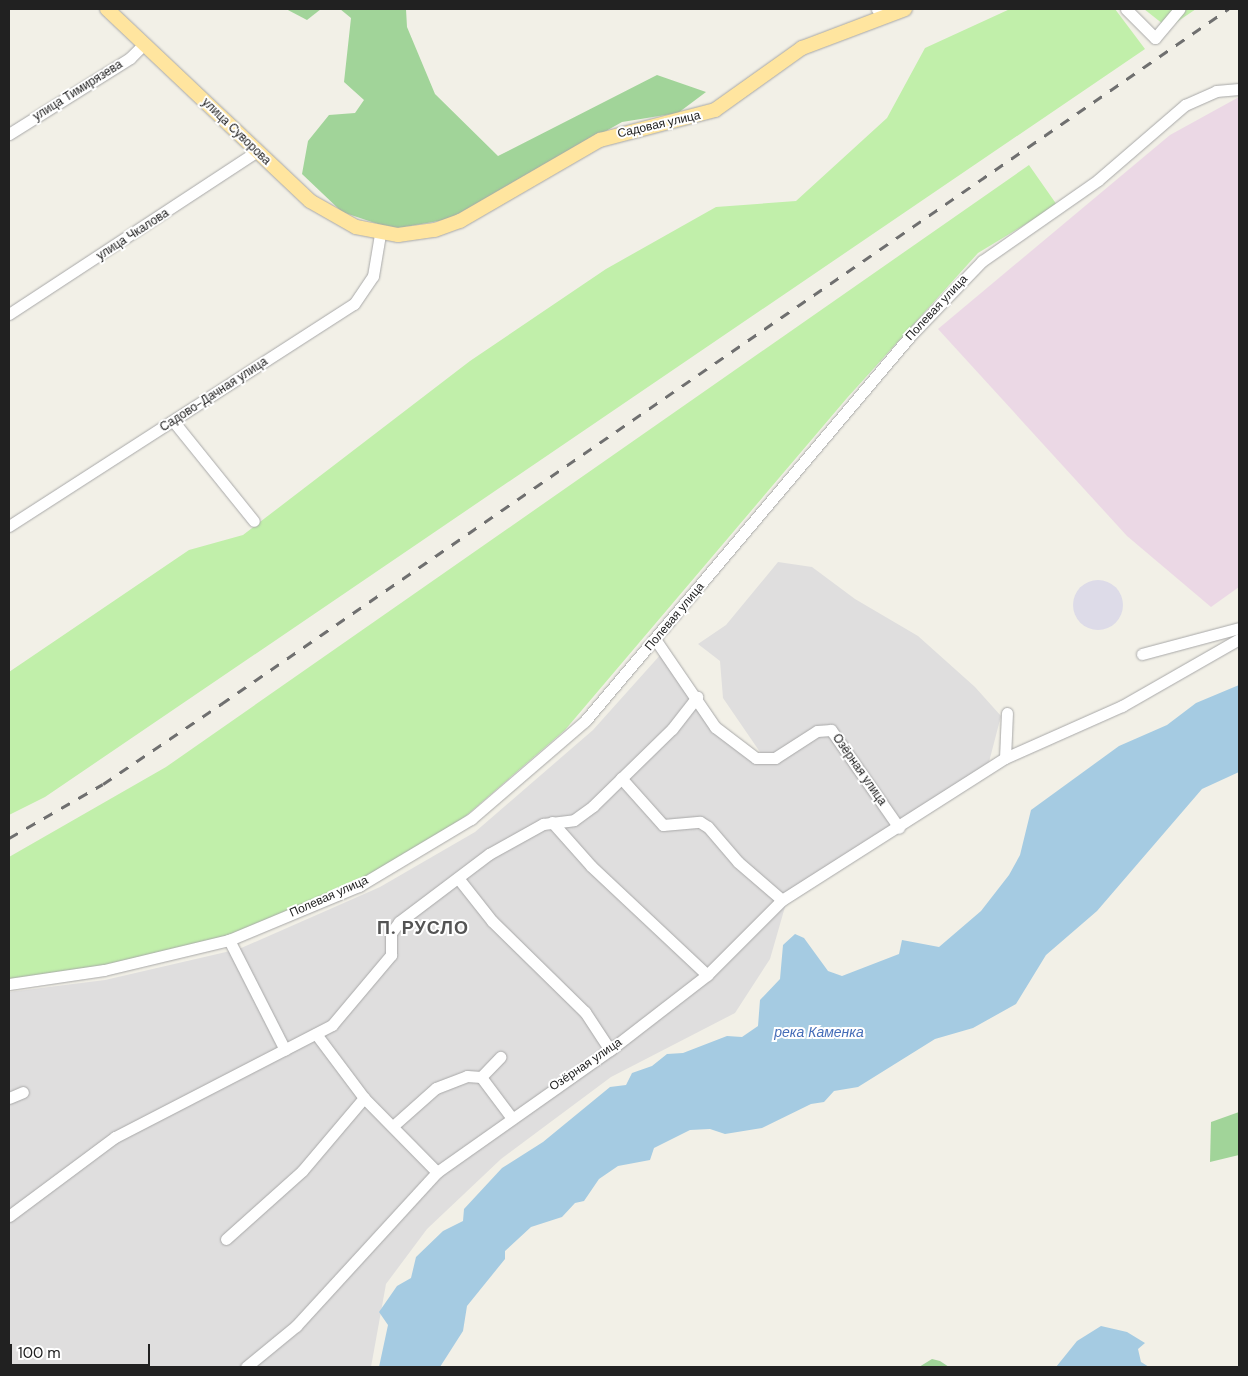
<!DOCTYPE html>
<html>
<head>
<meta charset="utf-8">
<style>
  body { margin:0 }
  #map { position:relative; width:1248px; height:1376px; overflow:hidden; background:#f2f0e7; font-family:"DM Sans",sans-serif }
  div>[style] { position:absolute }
  .residential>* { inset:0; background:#dfdede }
  .industrial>* { inset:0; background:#ebd8e5 }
  .grass>* { inset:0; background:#c1efaa }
  .forest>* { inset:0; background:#a1d499 }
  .plaza>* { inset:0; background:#dddbe8 }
  .round { border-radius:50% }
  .water>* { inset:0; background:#a5cbe2 }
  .roads { filter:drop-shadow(0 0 1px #a8a8a8) drop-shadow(0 0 1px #a8a8a8) }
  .minor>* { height:11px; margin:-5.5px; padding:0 5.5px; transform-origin:5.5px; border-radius:5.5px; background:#fff }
  .major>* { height:14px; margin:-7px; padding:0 7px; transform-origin:7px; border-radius:7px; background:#ffe59f }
  .rail>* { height:2.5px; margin-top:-1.25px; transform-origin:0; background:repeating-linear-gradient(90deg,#6f6f6f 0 10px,transparent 0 20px) }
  span { translate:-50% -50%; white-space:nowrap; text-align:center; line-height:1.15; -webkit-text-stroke:4px #fff; paint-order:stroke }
  .street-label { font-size:12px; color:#212121 }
  .water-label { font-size:14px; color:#456db8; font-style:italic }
  .district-label { font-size:18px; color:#545454; font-weight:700; letter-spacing:1px }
  .frame { position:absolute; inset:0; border:10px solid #212121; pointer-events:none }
  .scale { position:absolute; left:10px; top:1344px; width:140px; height:22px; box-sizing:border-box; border:2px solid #212121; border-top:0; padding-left:6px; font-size:15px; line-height:18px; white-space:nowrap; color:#212121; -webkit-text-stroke:4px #fff; paint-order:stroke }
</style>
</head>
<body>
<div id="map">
  <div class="residential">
    <div style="clip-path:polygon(778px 562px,812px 567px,855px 599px,918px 636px,975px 687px,1001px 716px,989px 762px,789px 893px,770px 959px,735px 1013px,611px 1077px,501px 1159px,427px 1229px,386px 1284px,371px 1367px,9px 1367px,9px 992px,105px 980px,239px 949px,380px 887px,475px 832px,593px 730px,662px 653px,712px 729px,762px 755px,723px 698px,720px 661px,698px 644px,726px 625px)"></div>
  </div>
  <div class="industrial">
    <div style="clip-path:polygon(1239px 97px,1239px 587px,1211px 607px,1127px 536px,938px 329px,1170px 135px)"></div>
  </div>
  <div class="grass">
    <div style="clip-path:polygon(1010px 9px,1115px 9px,1145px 49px,45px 797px,9px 815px,9px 672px,189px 550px,243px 535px,470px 361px,606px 269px,716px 207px,796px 201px,887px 118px,925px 48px)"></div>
    <div style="clip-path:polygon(1144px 9px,1196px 9px,1168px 28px)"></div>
    <div style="clip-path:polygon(1029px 165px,1057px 205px,978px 253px,847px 398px,565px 730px,453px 827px,355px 883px,236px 933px,107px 967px,9px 980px,9px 857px,166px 767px)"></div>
  </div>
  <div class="forest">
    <div style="clip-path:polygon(286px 9px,321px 9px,307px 20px)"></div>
    <div style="clip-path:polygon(340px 9px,406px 9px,407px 27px,435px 94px,498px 156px,657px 75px,706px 92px,678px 113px,622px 122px,450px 219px,393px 229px,342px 212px,302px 174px,308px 141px,329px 115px,355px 113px,364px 100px,344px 82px,351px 18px)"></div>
    <div style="clip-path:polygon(1239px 1112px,1239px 1155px,1210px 1162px,1211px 1122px)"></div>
    <div style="clip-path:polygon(932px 1359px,940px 1361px,949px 1367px,919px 1367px)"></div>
  </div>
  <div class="plaza">
    <div class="round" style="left:1073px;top:580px;width:50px;height:50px"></div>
  </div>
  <div class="water">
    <div style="clip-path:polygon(1239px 685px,1239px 772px,1202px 789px,1097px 911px,1046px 955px,1016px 1004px,973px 1028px,935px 1039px,858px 1087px,834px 1091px,824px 1102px,811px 1104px,762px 1128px,725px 1134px,710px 1129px,690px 1130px,654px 1148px,650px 1160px,618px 1166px,599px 1179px,584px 1201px,575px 1203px,562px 1217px,531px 1227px,505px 1251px,505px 1259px,467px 1306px,463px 1331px,440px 1367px,379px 1367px,388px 1325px,379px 1312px,397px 1286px,411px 1278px,416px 1257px,443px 1231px,463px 1221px,464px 1209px,502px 1168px,543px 1142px,610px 1087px,626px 1085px,632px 1073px,652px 1066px,667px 1054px,683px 1053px,727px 1036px,742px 1037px,758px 1026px,760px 1000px,780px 979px,783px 945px,795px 934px,804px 938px,828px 971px,842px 976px,899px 954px,902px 940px,939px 947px,981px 911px,1009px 875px,1020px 855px,1031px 810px,1119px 746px,1167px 725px,1196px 703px)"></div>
    <div style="clip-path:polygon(1101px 1326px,1127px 1332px,1145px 1343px,1138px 1349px,1141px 1362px,1149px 1367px,1056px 1367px,1077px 1341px)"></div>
  </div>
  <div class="roads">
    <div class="minor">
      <div style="left:877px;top:9px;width:9px;rotate:54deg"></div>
      <div style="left:1126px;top:9px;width:41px;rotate:45deg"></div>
      <div style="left:1155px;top:38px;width:38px;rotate:-50deg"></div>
      <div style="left:9px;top:134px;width:143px;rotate:-32.1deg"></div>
      <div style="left:130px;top:58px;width:20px;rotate:-45deg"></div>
      <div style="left:9px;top:314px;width:295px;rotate:-33.3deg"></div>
      <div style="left:174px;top:422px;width:127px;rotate:51.1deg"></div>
      <div style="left:9px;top:526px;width:410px;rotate:-32.8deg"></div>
      <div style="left:354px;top:304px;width:34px;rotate:-56deg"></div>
      <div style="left:373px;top:276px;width:43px;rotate:-80.5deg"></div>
      <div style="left:655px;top:639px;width:107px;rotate:55.7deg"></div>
      <div style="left:715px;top:727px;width:51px;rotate:37.1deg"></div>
      <div style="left:756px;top:758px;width:19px"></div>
      <div style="left:775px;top:758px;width:50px;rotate:-32.7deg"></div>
      <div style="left:817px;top:731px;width:14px;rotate:-4deg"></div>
      <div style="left:831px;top:730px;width:119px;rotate:55.2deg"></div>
      <div style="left:1142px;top:654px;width:100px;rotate:-15deg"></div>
      <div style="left:1005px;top:758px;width:128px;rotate:-24deg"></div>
      <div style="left:1122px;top:706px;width:135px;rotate:-29.8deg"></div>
      <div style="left:621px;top:778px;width:63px;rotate:48.2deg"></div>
      <div style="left:663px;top:825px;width:37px;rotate:-5deg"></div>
      <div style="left:700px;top:822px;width:9px;rotate:32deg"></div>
      <div style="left:708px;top:827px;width:46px;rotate:49.4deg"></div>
      <div style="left:738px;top:862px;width:58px;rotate:40.8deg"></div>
      <div style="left:552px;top:822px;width:59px;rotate:48.4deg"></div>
      <div style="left:591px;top:866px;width:159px;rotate:43.2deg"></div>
      <div style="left:458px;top:878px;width:55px;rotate:51.7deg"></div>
      <div style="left:492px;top:921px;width:130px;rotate:44.4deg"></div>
      <div style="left:585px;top:1012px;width:45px;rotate:56.7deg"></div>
      <div style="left:229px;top:940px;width:123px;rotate:63deg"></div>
      <div style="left:9px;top:984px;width:96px;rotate:-8.4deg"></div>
      <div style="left:104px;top:970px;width:129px;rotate:-13.5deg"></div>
      <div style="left:229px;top:940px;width:141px;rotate:-22.6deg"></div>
      <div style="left:359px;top:886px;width:131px;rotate:-30.9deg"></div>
      <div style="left:471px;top:819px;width:150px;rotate:-40.7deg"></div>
      <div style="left:585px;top:721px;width:505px;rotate:-49.82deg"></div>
      <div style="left:911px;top:335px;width:103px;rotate:-46.2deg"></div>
      <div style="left:982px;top:261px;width:141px;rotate:-34.9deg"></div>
      <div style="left:1098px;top:180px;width:115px;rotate:-40.8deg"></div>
      <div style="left:1185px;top:105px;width:34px;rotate:-24deg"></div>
      <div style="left:1216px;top:91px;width:23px;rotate:-5deg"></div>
      <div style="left:316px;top:1034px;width:80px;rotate:53.1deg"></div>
      <div style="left:364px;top:1098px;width:104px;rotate:45.4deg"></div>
      <div style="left:481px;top:1077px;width:50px;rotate:53.1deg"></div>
      <div style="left:9px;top:1098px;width:15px;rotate:-23deg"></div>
      <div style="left:393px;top:1126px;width:57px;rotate:-41.5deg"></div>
      <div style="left:436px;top:1088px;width:33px;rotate:-21deg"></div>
      <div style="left:467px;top:1076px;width:14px;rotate:4deg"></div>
      <div style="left:481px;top:1077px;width:28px;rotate:-46deg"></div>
      <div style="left:9px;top:1216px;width:132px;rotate:-36.7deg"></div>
      <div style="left:115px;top:1137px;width:244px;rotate:-27.3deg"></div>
      <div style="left:332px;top:1025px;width:92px;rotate:-49.9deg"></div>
      <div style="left:391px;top:955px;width:22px;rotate:-90deg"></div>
      <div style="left:391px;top:933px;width:14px;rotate:-54deg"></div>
      <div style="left:399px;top:922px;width:113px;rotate:-37.1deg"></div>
      <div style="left:489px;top:854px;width:62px;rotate:-29.1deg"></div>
      <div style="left:543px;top:824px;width:31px;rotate:-7deg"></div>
      <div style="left:574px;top:820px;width:24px;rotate:-36deg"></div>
      <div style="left:593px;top:806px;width:110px;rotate:-44.3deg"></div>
      <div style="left:672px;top:729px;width:41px;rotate:-52deg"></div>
      <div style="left:226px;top:1239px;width:102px;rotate:-41.8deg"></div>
      <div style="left:302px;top:1171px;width:96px;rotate:-49.7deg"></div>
      <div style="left:246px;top:1367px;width:65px;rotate:-39.4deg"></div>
      <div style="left:296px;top:1326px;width:209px;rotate:-47.5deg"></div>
      <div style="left:437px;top:1172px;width:212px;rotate:-35.2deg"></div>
      <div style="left:610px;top:1050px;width:123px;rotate:-37.7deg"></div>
      <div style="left:707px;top:975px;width:106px;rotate:-45deg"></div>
      <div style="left:782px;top:900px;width:264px;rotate:-32.5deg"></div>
      <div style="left:1005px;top:758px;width:45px;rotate:-87.5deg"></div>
    </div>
    <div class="major">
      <div style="left:107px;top:9px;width:279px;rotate:43.4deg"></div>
      <div style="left:310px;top:201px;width:53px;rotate:29.5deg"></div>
      <div style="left:356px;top:227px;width:43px;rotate:10.8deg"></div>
      <div style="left:398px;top:235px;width:37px;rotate:-8deg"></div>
      <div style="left:435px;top:230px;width:27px;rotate:-20deg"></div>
      <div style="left:460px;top:221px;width:162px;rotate:-30.1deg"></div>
      <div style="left:600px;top:140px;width:119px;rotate:-14.6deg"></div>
      <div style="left:715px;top:110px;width:107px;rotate:-35.5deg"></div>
      <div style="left:802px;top:48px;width:110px;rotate:-20.7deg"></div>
    </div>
  </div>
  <div class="rail">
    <div style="left:9px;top:838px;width:108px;rotate:-29.9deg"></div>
    <div style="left:103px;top:784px;width:143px;rotate:-34.1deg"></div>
    <div style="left:221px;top:704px;width:1224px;rotate:-34.61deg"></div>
  </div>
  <div class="street-label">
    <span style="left:78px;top:91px;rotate:-32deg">улица Тимирязева</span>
    <span style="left:659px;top:125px;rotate:-13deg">Садовая улица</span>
    <span style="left:236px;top:132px;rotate:44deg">улица Суворова</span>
    <span style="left:133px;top:235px;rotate:-33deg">улица Чкалова</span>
    <span style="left:937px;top:308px;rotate:-47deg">Полевая улица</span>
    <span style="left:214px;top:395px;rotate:-33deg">Садово-Дачная улица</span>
    <span style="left:675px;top:617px;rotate:-50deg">Полевая улица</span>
    <span style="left:859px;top:770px;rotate:55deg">Озёрная улица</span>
    <span style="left:329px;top:897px;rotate:-24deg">Полевая улица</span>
    <span style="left:586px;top:1065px;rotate:-34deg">Озёрная улица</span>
  </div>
  <div class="water-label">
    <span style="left:819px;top:1032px">река Каменка</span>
  </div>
  <div class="district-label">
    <span style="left:423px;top:928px">П. РУСЛО</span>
  </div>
  <div class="frame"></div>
  <div class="scale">100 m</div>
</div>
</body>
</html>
